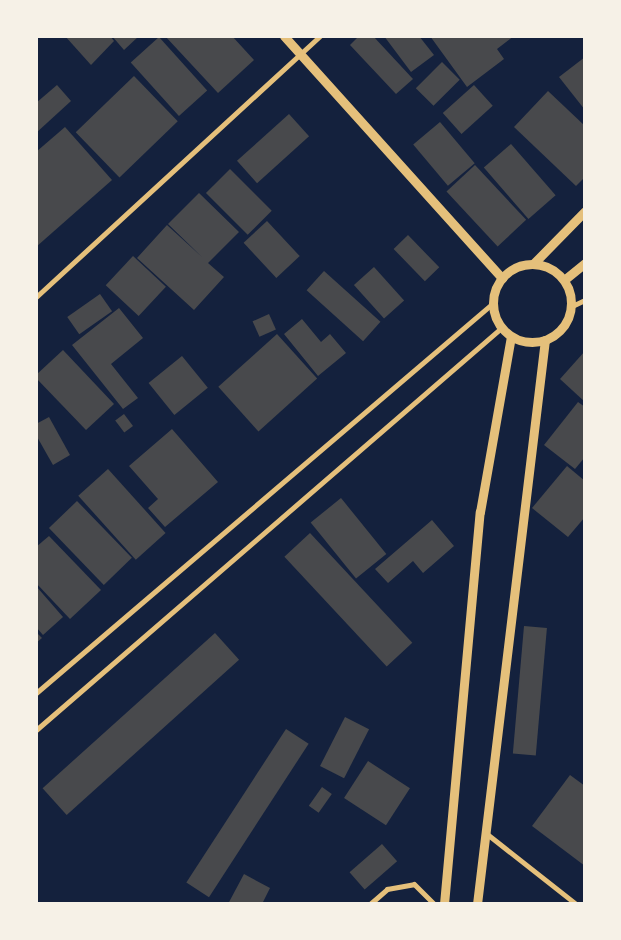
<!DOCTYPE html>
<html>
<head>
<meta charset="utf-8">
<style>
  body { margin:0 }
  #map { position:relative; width:621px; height:940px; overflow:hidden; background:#14213d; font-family:Inter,sans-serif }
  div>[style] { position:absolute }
  .building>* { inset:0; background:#48494c; transform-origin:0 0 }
  .minor>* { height:5px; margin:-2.5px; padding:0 2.5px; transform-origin:2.5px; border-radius:2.5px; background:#e5c07b }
  .tertiary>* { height:9px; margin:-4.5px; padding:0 4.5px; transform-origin:4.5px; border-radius:4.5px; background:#e5c07b }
  .tertiary>.ring { margin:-4.5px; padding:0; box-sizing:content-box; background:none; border:9px solid #e5c07b; border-radius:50% }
  span { translate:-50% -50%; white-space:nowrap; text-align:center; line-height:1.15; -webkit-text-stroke:4.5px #f6f1e7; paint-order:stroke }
  .frame { position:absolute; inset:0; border:38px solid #f6f1e7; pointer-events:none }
</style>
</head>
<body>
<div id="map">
  <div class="building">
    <div style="clip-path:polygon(65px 36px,110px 36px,114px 41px,91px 65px)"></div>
    <div style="clip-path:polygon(112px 36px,139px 36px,124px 50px)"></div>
    <div style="clip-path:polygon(165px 36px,232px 36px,254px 60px,218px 93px)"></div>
    <div style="clip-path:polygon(359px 36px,373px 36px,413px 79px,396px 94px,350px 45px)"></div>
    <div style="clip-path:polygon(384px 36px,419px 36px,434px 55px,411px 72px)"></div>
    <div style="clip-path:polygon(430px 36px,514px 36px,497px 49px,504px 59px,467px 87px)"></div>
    <div style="left:159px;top:37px;width:72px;height:38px;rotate:48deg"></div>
    <div style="clip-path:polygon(585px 57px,585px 110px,559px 77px)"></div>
    <div style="left:442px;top:62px;width:25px;height:37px;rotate:45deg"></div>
    <div style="left:134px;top:76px;width:63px;height:81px;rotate:46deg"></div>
    <div style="clip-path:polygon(57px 85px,71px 101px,36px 133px,36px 103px)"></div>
    <div style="left:474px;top:85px;width:28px;height:42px;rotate:48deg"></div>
    <div style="clip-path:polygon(548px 91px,585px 126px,585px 177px,576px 186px,514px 127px)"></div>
    <div style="left:289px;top:114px;width:30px;height:70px;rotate:48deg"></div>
    <div style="left:440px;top:122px;width:54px;height:35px;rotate:50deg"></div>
    <div style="clip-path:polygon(65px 127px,112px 180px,36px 247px,36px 152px)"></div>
    <div style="left:511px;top:144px;width:68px;height:36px;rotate:49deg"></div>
    <div style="left:475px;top:165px;width:75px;height:39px;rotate:47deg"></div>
    <div style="left:230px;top:169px;width:59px;height:34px;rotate:45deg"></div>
    <div style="clip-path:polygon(199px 193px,239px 232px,208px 263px,224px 277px,194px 310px,137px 258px,167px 225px,202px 257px,168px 224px)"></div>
    <div style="left:267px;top:221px;width:48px;height:32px;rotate:47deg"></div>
    <div style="left:408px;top:235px;width:45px;height:20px;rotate:46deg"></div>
    <div style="left:133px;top:256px;width:45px;height:40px;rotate:43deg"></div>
    <div style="left:374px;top:267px;width:45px;height:27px;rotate:48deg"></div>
    <div style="left:324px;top:271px;width:76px;height:26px;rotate:42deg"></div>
    <div style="left:100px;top:294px;width:21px;height:40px;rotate:55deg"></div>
    <div style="clip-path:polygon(119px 308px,143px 338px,111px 364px,138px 398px,123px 409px,72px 345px)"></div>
    <div style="left:269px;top:314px;width:17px;height:18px;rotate:66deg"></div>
    <div style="clip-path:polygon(302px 319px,321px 342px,330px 334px,346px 353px,318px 376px,284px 334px)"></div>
    <div style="left:277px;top:334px;width:60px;height:79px;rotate:48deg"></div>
    <div style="clip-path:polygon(63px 350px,114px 404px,86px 430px,36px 378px,36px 375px)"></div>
    <div style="clip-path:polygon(585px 351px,585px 402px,560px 379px)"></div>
    <div style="left:182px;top:356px;width:41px;height:43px;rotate:51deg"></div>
    <div style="clip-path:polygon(578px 402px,585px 407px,585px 457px,575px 469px,544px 445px)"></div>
    <div style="left:124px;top:414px;width:15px;height:11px;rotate:53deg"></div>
    <div style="clip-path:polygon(49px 417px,70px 455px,53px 465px,36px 435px,36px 424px)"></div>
    <div style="clip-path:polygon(172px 429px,218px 482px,165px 527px,148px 508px,158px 499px,129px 466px)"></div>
    <div style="clip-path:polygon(567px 466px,585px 481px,585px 517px,568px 537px,532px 508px)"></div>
    <div style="left:108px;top:469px;width:86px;height:40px;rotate:48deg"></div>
    <div style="left:341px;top:498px;width:72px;height:39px;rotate:51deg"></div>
    <div style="left:77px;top:501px;width:79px;height:39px;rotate:46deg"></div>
    <div style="clip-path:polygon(432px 520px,454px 546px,423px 573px,413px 561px,388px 583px,375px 569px)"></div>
    <div style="left:310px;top:533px;width:150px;height:35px;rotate:47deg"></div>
    <div style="clip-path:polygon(49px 536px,101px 590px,70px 619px,36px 583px,36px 547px)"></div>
    <div style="clip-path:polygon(36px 586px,63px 617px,43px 635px,36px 627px)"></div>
    <div style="left:524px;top:626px;width:23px;height:128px;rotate:5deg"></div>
    <div style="clip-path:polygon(36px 632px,42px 638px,36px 643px)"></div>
    <div style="left:215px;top:633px;width:36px;height:232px;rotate:48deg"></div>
    <div style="left:345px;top:717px;width:27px;height:55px;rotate:27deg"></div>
    <div style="left:286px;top:729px;width:27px;height:183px;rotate:33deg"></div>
    <div style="left:368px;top:761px;width:50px;height:44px;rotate:33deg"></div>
    <div style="clip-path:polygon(570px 775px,585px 786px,585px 866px,532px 826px)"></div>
    <div style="left:322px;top:787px;width:12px;height:23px;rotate:35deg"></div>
    <div style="left:382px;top:844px;width:23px;height:43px;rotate:49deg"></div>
    <div style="clip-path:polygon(244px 874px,270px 888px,262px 904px,228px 904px)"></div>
  </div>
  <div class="minor">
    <div style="left:36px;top:297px;width:386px;rotate:-42.6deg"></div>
    <div style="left:572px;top:306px;width:14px;rotate:-25deg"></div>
    <div style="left:36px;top:693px;width:601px;rotate:-40.48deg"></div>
    <div style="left:36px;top:730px;width:615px;rotate:-40.84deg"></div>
    <div style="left:487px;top:834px;width:113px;rotate:38.2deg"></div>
    <div style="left:370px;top:904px;width:23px;rotate:-41deg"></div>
    <div style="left:387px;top:889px;width:27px;rotate:-10deg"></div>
    <div style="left:414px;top:884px;width:28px;rotate:45deg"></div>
  </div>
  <div class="tertiary">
    <div style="left:284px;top:36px;width:326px;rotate:48deg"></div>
    <div style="left:533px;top:264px;width:74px;rotate:-45.5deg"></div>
    <div class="ring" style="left:493px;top:264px;width:69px;height:69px"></div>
    <div style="left:564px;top:280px;width:27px;rotate:-39deg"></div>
    <div style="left:444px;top:904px;width:394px;rotate:-84.8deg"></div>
    <div style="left:480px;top:512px;width:178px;rotate:-80deg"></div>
    <div style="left:477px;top:904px;width:568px;rotate:-83.13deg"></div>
  </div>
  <div class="frame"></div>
</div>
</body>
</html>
